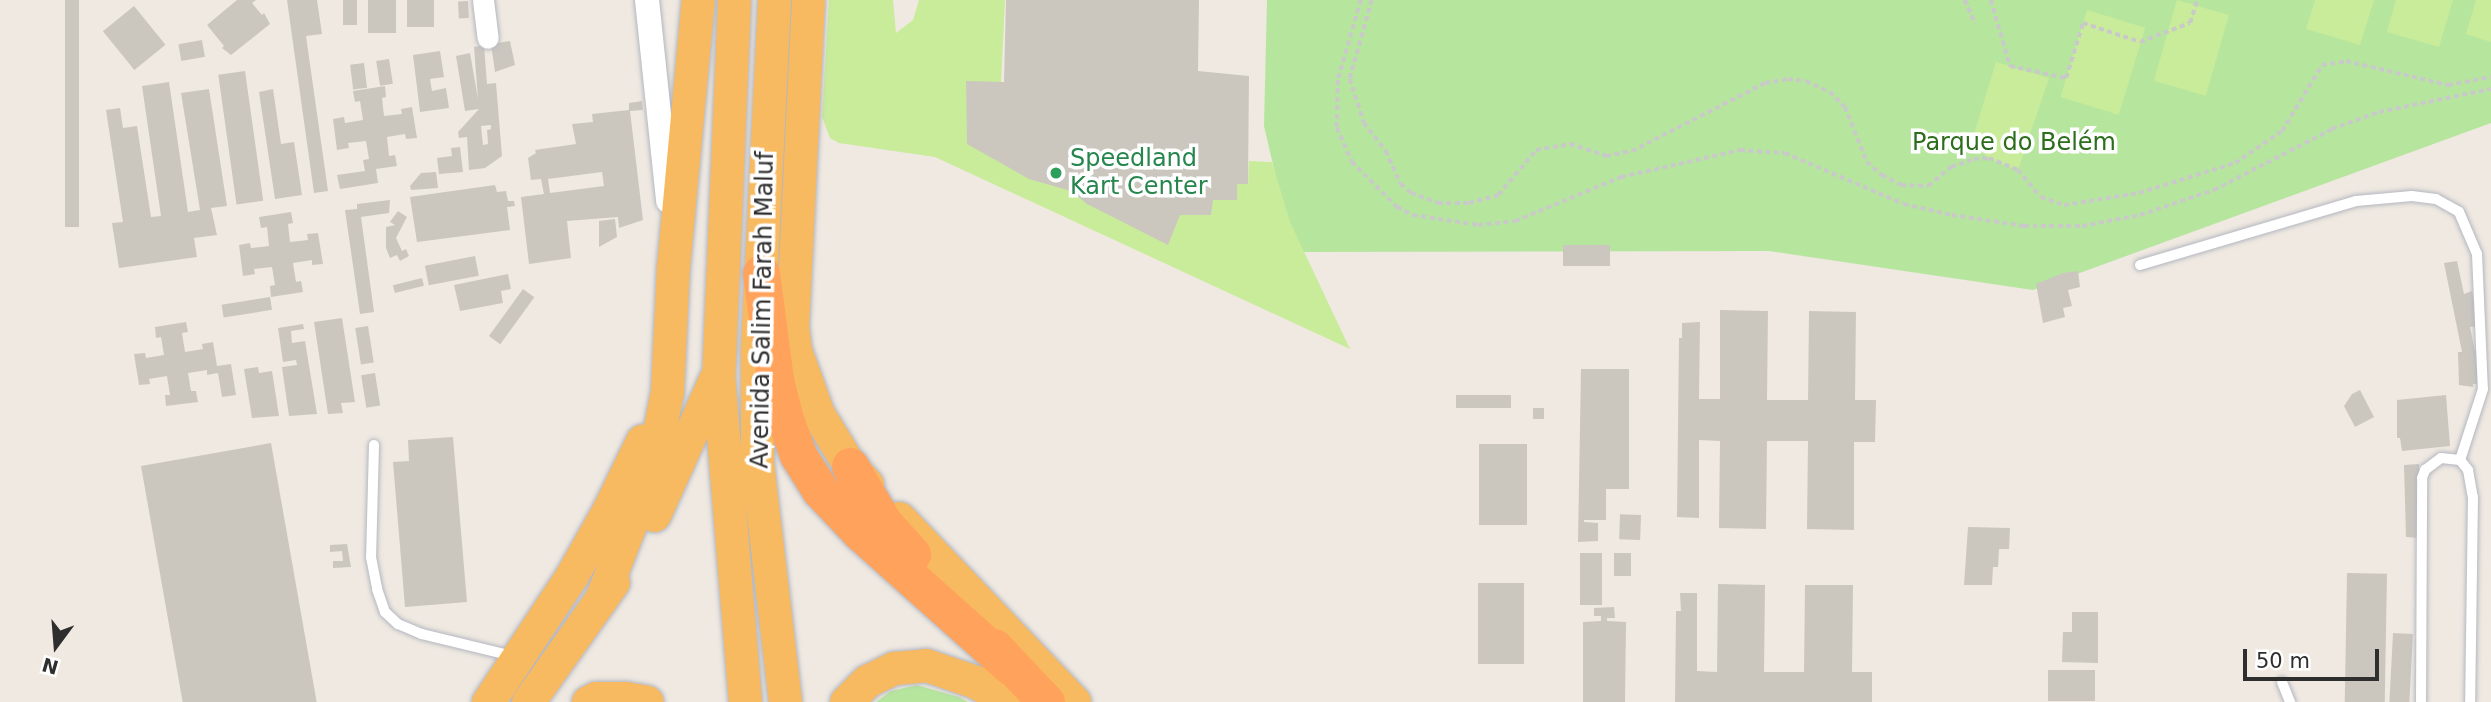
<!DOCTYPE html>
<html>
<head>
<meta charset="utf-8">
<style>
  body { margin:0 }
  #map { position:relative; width:2491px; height:702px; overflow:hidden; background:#efe9e1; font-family:"DejaVu Sans",sans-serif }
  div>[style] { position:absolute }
  .green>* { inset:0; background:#b6e59e }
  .pitch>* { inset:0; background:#c9ec9a; transform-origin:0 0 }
  .building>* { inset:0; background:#cbc7bf; transform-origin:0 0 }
  .path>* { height:3.5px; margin-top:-1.75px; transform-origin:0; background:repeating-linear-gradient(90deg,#c9c9c9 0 5px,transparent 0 8.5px) }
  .roads { filter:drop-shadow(0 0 2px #b4b7c1) drop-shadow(0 0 2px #b4b7c1) }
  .service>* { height:10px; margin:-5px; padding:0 5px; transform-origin:5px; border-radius:5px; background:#fff }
  .minor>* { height:21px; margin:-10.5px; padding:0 10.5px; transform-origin:10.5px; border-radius:10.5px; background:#fff }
  .tertiary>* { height:24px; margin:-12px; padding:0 12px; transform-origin:12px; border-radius:12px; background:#fff }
  .trunk>* { height:33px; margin:-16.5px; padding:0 16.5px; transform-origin:16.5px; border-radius:16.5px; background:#f8ba60 }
  .motorway>* { height:37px; margin:-18.5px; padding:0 18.5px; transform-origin:18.5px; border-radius:18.5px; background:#ffa35c }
  .dots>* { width:19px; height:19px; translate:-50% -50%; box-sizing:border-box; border:4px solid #fff; border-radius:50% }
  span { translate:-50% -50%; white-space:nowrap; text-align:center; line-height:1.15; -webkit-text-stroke:7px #fff; paint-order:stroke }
  .park-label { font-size:24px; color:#2c6e1b }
  .leisure-label { font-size:24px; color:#27864d }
  .left { translate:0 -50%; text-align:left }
  .street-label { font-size:24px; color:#2e2e2e }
  .north { position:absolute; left:21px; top:611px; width:70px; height:70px; -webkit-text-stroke:5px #fff; paint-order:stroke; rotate:196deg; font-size:19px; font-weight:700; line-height:28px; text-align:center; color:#2e2e2e }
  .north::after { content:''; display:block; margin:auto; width:24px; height:32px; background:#2e2e2e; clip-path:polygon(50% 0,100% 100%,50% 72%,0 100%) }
  .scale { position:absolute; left:2243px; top:649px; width:136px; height:32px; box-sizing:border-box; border:4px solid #2e2e2e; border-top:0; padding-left:9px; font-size:21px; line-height:24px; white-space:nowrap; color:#2e2e2e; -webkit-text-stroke:5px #fff; paint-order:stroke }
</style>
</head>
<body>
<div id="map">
  <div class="green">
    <div style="clip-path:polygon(1267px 0,2491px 0,2491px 123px,2033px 290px,1769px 251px,1302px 252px,1282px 203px,1264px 126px)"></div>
    <div style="clip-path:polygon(917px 685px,959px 697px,968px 702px,876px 702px,891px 691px)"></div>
  </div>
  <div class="pitch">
    <div style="clip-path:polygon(829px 0,893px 0,896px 33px,913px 20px,919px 0,1005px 0,1001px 82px,1003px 98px,1167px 198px,1236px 200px,1237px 184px,1248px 184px,1249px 161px,1272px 162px,1290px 222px,1350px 349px,935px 157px,839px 143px,830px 138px,822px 117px)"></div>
    <div style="left:2177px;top:0;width:54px;height:84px;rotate:16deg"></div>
    <div style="clip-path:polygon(2315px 0,2374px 0,2360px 45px,2306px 29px)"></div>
    <div style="clip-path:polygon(2396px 0,2453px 0,2439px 47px,2387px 32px)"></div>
    <div style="clip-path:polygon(2476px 0,2491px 0,2491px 42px,2466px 34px)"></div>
    <div style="left:2087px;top:10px;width:61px;height:91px;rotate:17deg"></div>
    <div style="clip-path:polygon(1996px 62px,2049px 78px,2018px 170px,1989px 158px,1971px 144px)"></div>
  </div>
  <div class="building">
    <div style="left:65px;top:0;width:14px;height:227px"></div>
    <div style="clip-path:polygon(237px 0,256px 0,252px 3px,262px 15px,264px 13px,270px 24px,231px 55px,222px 48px,224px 46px,207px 25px)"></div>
    <div style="clip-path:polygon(287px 0,317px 0,322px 34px,306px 36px,328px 191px,314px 193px)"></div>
    <div style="left:343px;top:0;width:14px;height:25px"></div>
    <div style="left:368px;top:0;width:28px;height:33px"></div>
    <div style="left:407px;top:0;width:27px;height:27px"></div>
    <div style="clip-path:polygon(1006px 0,1199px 0,1198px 71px,1249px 76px,1248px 184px,1237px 184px,1237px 200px,1213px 200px,1211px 215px,1180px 215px,1168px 245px,1087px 204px,1071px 191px,1029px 179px,967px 144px,966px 81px,1004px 82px)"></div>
    <div style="left:468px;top:1px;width:17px;height:10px;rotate:87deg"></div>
    <div style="left:134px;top:6px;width:50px;height:40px;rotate:51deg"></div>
    <div style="left:202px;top:40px;width:17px;height:24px;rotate:80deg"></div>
    <div style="clip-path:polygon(510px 41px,515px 65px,495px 72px,491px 44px)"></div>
    <div style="clip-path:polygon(evenodd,484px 45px,487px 84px,496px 83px,502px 156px,485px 168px,469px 170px,467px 137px,459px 138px,458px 132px,479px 109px,465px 111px,456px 56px,470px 53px,478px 99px,474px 47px,484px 45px,491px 125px,491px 129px,487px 130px,488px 144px,483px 145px,481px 126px,491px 125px)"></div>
    <div style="clip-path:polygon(440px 51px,444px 77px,430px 79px,432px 91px,446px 88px,449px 108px,420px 112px,413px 55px)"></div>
    <div style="left:389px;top:59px;width:25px;height:13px;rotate:81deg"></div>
    <div style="left:364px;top:63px;width:25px;height:14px;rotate:83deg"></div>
    <div style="left:245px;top:71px;width:131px;height:27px;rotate:82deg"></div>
    <div style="clip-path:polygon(169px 82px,188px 212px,200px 210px,181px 93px,209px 89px,227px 206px,211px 208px,217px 235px,194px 238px,197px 257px,119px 268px,112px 223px,123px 222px,106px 110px,120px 108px,123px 128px,137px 126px,151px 217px,161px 216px,142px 86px)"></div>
    <div style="clip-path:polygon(385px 86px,386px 97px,382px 98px,384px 116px,402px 114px,401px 109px,412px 107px,417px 138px,406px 139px,405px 134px,387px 137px,389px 156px,395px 155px,397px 166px,376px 169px,378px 183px,340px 189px,337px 175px,365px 171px,363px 160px,369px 159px,366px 141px,348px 143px,349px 148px,337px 150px,333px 119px,344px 117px,345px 123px,363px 120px,360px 101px,355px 102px,353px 91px)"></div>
    <div style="clip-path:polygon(273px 89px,281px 144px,294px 142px,302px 195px,275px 199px,259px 92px)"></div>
    <div style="clip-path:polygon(evenodd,642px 101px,643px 110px,630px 111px,643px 220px,619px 228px,618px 217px,567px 221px,571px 258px,529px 264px,521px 197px,544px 194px,541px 179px,531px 180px,528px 158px,536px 153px,535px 150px,576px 144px,572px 124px,593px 122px,592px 114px,629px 110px,629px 103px,642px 101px,602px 172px,604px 186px,550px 193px,548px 179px,602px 172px)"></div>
    <div style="clip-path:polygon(460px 147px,463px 172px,439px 174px,437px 158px,452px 156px,451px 148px)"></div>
    <div style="clip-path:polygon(436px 172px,438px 188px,411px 190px,410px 186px,421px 173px)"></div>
    <div style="clip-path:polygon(495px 185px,497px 192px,506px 191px,508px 201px,514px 201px,515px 206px,507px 207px,510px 230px,417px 242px,410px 197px)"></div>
    <div style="clip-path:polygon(390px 200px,389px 213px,361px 217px,374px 312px,360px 314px,345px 210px,357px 209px,357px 204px)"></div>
    <div style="clip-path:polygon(398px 211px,407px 217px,396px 238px,402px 251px,406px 249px,409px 256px,400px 261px,397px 255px,390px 258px,386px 248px,386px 227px,395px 225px,390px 222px)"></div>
    <div style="clip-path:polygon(291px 212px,293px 223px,288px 224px,290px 242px,308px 240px,307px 234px,318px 233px,323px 264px,312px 265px,312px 260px,293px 263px,296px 282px,301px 281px,303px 292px,271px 297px,270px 286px,275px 285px,272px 267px,254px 269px,255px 274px,243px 276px,239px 245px,250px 243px,251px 248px,269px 246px,267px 227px,261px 228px,259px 217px)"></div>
    <div style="clip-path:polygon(615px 219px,617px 237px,599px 247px,599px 221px)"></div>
    <div style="left:1563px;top:245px;width:47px;height:21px"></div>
    <div style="left:475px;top:256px;width:20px;height:51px;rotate:79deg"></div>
    <div style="clip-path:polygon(2457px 261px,2464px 294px,2472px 291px,2479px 326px,2470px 327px,2475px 351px,2480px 351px,2481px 384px,2473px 384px,2473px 387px,2459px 385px,2458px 352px,2462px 352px,2444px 263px)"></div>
    <div style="clip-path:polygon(2078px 271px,2080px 287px,2068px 290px,2072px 306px,2063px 308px,2065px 317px,2043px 323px,2036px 284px,2063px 273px)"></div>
    <div style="clip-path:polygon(508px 274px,511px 289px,501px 291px,503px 303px,460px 311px,454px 285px)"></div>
    <div style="left:422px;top:278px;width:8px;height:30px;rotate:76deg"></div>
    <div style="left:523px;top:289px;width:14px;height:58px;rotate:36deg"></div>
    <div style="left:270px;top:297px;width:13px;height:49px;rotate:81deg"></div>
    <div style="clip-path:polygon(1720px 310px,1768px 311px,1767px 400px,1808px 400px,1809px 311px,1856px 312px,1855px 400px,1876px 400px,1875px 442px,1854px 442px,1854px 530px,1807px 529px,1808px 441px,1767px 441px,1766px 529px,1719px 528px,1720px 441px,1699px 440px,1699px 518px,1677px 517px,1679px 338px,1682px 338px,1682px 323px,1700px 322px,1699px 399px,1720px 399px)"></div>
    <div style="clip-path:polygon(342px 318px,355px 402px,341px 403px,343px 413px,328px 414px,314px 322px)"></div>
    <div style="clip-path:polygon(186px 322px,188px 332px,182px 333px,185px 352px,203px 349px,202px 344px,213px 342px,217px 366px,231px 364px,236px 395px,222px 397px,218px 373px,207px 375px,207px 370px,188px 373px,191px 391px,196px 391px,198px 402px,166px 406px,165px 395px,170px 395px,167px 376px,149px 379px,150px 384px,139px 385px,134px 354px,145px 353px,146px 358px,164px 355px,161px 337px,156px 338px,155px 327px)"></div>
    <div style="clip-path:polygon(303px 324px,304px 329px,291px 331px,292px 343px,305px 341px,317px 414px,289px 416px,282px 367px,297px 365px,296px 360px,283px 362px,278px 328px)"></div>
    <div style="left:368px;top:326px;width:37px;height:13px;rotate:81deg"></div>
    <div style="clip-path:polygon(258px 367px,259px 373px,272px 371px,279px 416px,252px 418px,244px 369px)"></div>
    <div style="clip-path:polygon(1581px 369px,1629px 369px,1629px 489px,1606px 489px,1606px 520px,1584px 520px,1584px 522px,1598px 523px,1598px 541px,1578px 542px)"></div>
    <div style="left:375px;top:373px;width:33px;height:14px;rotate:81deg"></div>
    <div style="clip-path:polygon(2360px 390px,2374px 417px,2355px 427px,2344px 406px,2352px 394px)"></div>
    <div style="left:1456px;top:395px;width:55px;height:13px"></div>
    <div style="clip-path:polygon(2446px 395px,2450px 446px,2402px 451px,2400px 438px,2397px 438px,2397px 400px)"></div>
    <div style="left:1533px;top:408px;width:11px;height:11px"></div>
    <div style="clip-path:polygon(453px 437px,467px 602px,405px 607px,393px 462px,409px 461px,408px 440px)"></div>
    <div style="left:271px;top:443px;width:263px;height:132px;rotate:80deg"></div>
    <div style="left:1479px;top:444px;width:48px;height:81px"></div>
    <div style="clip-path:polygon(2419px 464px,2419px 538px,2406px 537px,2404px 465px)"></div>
    <div style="left:1641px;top:515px;width:25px;height:21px;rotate:92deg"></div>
    <div style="clip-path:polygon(1968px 527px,2010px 528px,2009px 549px,1999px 549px,1998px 567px,1993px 567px,1992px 585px,1964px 585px)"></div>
    <div style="clip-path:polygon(347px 544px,351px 567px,333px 568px,333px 561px,343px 561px,342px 551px,330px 552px,330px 545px)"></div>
    <div style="left:1580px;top:553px;width:22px;height:52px"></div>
    <div style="left:1614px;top:553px;width:17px;height:23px"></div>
    <div style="left:2347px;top:573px;width:40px;height:129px;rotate:1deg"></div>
    <div style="left:1478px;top:583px;width:46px;height:81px"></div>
    <div style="clip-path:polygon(1718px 584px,1765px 585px,1764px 672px,1804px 672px,1805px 585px,1853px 585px,1852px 672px,1872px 672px,1872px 702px,1675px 702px,1676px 611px,1681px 611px,1680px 593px,1697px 593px,1697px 671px,1717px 672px)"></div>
    <div style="clip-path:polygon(1614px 607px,1615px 618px,1607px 618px,1607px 621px,1626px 622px,1625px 702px,1583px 702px,1583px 622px,1601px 621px,1601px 616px,1594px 616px,1594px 608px)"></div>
    <div style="clip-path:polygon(2072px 612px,2098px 612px,2098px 663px,2062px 662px,2063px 632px,2072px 632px)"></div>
    <div style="left:2393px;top:633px;width:20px;height:69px;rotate:3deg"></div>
    <div style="left:2048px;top:670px;width:47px;height:31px"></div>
  </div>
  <div class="path">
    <div style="left:1361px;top:0;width:83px;rotate:106deg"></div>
    <div style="left:1338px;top:80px;width:48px;rotate:91.2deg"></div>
    <div style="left:1337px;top:128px;width:37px;rotate:66deg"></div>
    <div style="left:1352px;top:162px;width:64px;rotate:45deg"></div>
    <div style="left:1397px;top:207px;width:18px;rotate:27deg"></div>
    <div style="left:1413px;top:215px;width:66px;rotate:8.7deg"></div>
    <div style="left:1478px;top:225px;width:37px;rotate:-6deg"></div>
    <div style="left:1515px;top:221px;width:115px;rotate:-22.5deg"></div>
    <div style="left:1621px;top:177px;width:122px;rotate:-12.8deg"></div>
    <div style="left:1740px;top:150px;width:45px;rotate:3.8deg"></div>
    <div style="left:1785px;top:153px;width:129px;rotate:23.2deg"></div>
    <div style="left:1904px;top:204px;width:49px;rotate:12.9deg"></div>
    <div style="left:1952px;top:215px;width:73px;rotate:8.7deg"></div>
    <div style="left:2024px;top:226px;width:58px"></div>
    <div style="left:2082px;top:226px;width:59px;rotate:-10.7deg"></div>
    <div style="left:2140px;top:215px;width:78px;rotate:-18.7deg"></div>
    <div style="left:2214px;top:190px;width:133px;rotate:-27.3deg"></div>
    <div style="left:2332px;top:129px;width:50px;rotate:-19.9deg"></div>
    <div style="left:2379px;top:112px;width:114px;rotate:-11.6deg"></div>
    <div style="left:1372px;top:0;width:82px;rotate:105.6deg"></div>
    <div style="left:1350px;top:79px;width:46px;rotate:72.3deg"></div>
    <div style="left:1364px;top:123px;width:36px;rotate:52deg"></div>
    <div style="left:1386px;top:151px;width:36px;rotate:66deg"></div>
    <div style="left:1401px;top:184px;width:13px;rotate:42deg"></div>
    <div style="left:1411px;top:193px;width:29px;rotate:20deg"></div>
    <div style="left:1438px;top:203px;width:31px"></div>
    <div style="left:1469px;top:203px;width:30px;rotate:-15deg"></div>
    <div style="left:1498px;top:195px;width:59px;rotate:-49.8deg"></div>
    <div style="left:1536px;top:150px;width:35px;rotate:-10deg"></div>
    <div style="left:1570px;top:144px;width:38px;rotate:18deg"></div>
    <div style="left:1606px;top:156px;width:26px;rotate:-11deg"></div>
    <div style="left:1632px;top:151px;width:149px;rotate:-27.1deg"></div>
    <div style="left:1765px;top:83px;width:23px;rotate:-10deg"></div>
    <div style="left:1788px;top:79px;width:18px;rotate:6deg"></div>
    <div style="left:1806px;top:81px;width:26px;rotate:25deg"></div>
    <div style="left:1830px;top:92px;width:21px;rotate:45deg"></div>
    <div style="left:1845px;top:107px;width:59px;rotate:68.2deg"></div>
    <div style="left:1867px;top:162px;width:20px;rotate:41deg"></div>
    <div style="left:1882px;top:175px;width:21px;rotate:28deg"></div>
    <div style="left:1901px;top:185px;width:27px;rotate:2deg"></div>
    <div style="left:1928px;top:186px;width:30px;rotate:-40deg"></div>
    <div style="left:1951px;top:167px;width:24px;rotate:-19deg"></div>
    <div style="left:1974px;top:159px;width:15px;rotate:-4deg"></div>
    <div style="left:1989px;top:158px;width:31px;rotate:22deg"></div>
    <div style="left:2018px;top:170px;width:35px;rotate:50deg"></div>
    <div style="left:2041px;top:197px;width:24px;rotate:19deg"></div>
    <div style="left:2064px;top:205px;width:76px;rotate:-9.1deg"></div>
    <div style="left:2139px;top:193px;width:101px;rotate:-17.4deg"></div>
    <div style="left:2235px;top:163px;width:57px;rotate:-34.2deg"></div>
    <div style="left:2282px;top:131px;width:77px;rotate:-58.8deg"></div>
    <div style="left:2322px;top:65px;width:24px;rotate:-9deg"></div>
    <div style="left:2346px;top:61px;width:105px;rotate:13.2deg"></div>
    <div style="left:2448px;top:85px;width:44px;rotate:-10.5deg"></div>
    <div style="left:1965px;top:0;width:26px;rotate:67deg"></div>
    <div style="left:1991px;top:0;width:69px;rotate:73.9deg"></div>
    <div style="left:2010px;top:66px;width:57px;rotate:12.1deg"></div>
    <div style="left:2066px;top:78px;width:58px;rotate:-72.8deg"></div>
    <div style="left:2083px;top:23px;width:60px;rotate:18.4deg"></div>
    <div style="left:2140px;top:42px;width:53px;rotate:-20.8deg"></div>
    <div style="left:2190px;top:23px;width:24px;rotate:-73deg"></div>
  </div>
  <div class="roads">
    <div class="service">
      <div style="left:2140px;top:265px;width:225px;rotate:-16.5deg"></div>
      <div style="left:2356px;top:201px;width:56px;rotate:-5.1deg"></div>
      <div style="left:2412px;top:196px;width:24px;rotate:7deg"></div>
      <div style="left:2436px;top:199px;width:26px;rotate:29deg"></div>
      <div style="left:2459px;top:212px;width:46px;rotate:66.8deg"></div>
      <div style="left:2477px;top:254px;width:135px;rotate:87.5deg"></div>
      <div style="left:2483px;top:389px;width:75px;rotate:107.9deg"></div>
      <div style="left:374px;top:445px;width:112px;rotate:91.5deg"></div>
      <div style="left:371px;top:557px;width:33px;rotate:79deg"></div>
      <div style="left:377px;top:589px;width:24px;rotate:71deg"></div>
      <div style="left:385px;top:612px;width:18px;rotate:43deg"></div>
      <div style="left:398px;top:624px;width:26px;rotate:23deg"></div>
      <div style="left:422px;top:634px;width:93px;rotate:13.7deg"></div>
      <div style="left:2282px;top:682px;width:22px;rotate:68deg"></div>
      <div style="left:2421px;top:702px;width:224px;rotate:-89.7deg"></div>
      <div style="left:2422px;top:478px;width:9px;rotate:-69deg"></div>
      <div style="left:2425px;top:470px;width:20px;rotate:-37deg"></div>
      <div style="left:2441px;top:458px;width:19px;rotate:6deg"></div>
      <div style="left:2460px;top:460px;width:13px;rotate:51deg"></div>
      <div style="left:2468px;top:470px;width:27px;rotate:80deg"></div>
      <div style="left:2473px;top:497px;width:205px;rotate:90.8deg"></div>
    </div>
    <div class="minor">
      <div style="left:483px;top:0;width:38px;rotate:83deg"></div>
    </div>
    <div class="tertiary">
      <div style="left:647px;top:0;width:202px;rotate:84deg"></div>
    </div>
    <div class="trunk">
      <div style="left:734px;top:0;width:374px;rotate:92.4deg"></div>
      <div style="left:718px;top:374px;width:329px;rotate:85.3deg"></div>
      <div style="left:774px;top:0;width:352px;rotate:92.8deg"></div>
      <div style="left:757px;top:352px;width:111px;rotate:90deg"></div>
      <div style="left:757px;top:463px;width:241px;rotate:83.3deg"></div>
      <div style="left:808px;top:0;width:326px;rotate:92.8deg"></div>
      <div style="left:792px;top:326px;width:24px;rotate:83deg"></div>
      <div style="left:795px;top:350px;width:68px;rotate:70.2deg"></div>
      <div style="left:818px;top:414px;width:61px;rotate:58.4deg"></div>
      <div style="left:850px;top:466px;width:25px;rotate:47deg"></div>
      <div style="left:654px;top:515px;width:149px;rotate:-65.8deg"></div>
      <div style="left:899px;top:518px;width:254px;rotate:46.4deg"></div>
      <div style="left:601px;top:599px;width:137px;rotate:-68.7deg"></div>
      <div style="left:651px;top:471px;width:81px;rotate:-78.6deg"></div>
      <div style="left:667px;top:392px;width:125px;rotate:-87.3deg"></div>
      <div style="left:673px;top:267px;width:268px;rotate:-84.7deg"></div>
      <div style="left:488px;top:702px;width:152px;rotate:-56.5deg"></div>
      <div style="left:572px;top:575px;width:76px;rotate:-60.7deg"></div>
      <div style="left:609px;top:509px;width:76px;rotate:-64.1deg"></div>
      <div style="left:528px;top:702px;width:147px;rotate:-54.7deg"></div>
      <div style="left:588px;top:702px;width:9px;rotate:-27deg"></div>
      <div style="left:596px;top:698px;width:29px"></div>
      <div style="left:625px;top:698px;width:22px;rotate:10deg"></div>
      <div style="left:846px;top:702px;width:30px;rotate:-45deg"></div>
      <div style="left:867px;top:681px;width:30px;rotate:-26deg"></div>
      <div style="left:894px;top:668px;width:32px;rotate:-5deg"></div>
      <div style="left:926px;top:665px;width:53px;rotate:18.8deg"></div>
      <div style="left:976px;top:682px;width:39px;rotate:31deg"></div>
    </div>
    <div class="motorway">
      <div style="left:761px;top:273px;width:108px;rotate:82.5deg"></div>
      <div style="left:775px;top:380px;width:40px;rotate:75.6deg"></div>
      <div style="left:785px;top:419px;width:38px;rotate:70deg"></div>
      <div style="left:798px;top:455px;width:41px;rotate:57.8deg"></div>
      <div style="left:820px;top:490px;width:59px;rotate:46.4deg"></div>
      <div style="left:861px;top:533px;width:200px;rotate:41.8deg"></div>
      <div style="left:850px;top:466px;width:66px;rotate:59.2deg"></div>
      <div style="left:884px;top:523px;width:42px;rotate:47.9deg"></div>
      <div style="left:994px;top:647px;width:76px;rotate:46.6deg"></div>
    </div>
  </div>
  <div class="dots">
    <div style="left:1056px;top:173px;background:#2e9e5b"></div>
  </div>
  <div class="park-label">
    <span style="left:2014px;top:143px">Parque do Belém</span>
  </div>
  <div class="leisure-label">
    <span class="left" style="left:1070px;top:173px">Speedland<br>Kart Center</span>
  </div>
  <div class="street-label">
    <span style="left:763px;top:310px;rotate:-89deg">Avenida Salim Farah Maluf</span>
  </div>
  <div class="north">N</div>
  <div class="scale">50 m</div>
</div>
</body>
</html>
